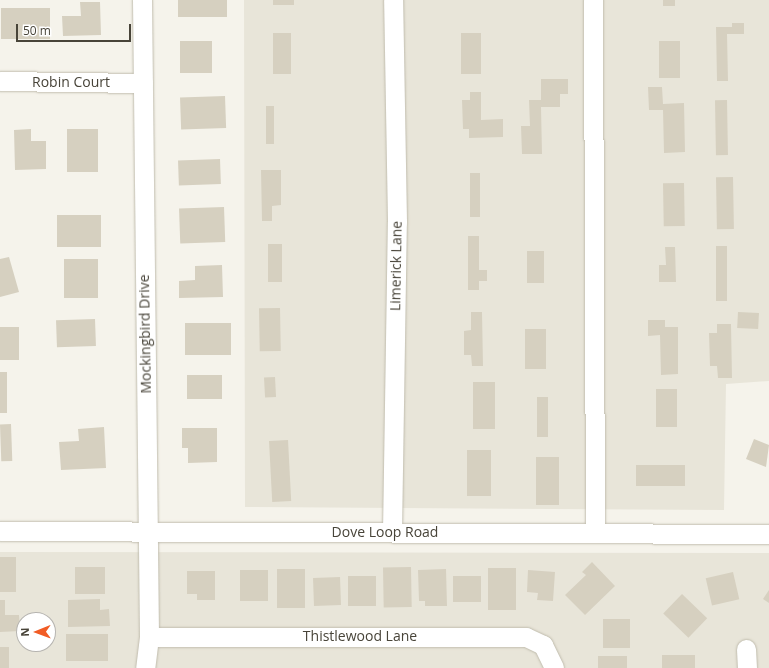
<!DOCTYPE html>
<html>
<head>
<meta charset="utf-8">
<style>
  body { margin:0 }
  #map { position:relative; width:769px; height:668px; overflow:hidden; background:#f5f3eb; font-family:"Open Sans",sans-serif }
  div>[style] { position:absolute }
  .residential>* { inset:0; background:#e8e5d9 }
  .building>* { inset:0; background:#d6d0c0; transform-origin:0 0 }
  .roads { filter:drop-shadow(0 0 1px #c0bcad) drop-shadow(0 0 1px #c0bcad) }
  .minor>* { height:19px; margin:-9.5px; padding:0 9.5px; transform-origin:9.5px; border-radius:9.5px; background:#fff }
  span { translate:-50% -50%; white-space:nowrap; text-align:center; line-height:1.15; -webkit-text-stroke:3px #fff; paint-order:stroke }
  .street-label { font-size:14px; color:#484439 }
  .north { position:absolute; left:16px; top:612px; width:40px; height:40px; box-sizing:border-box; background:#fff; border:1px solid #b6b4b0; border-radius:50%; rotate:269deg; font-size:11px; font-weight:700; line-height:16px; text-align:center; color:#484439 }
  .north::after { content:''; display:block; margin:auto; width:14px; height:18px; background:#f15c25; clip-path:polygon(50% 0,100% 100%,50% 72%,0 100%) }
  .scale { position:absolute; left:16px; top:24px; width:115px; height:18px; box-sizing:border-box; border:2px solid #484439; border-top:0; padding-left:5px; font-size:12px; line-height:14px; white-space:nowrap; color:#484439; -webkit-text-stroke:3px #fff; paint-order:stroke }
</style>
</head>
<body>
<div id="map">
  <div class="residential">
    <div style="clip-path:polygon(244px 0,769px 0,769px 381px,726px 384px,724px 510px,245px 507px)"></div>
    <div style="clip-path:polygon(evenodd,0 552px,769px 553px,769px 668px,0 668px,0 552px,24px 620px,48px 620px,48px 644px,24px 644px,24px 620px)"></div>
  </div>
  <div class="building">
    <div style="left:227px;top:0;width:17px;height:49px;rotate:90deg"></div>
    <div style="left:273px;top:0;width:21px;height:5px"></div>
    <div style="left:663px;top:0;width:12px;height:6px"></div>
    <div style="clip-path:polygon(80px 2px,100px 2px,101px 35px,63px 36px,62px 16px,81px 16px)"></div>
    <div style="left:50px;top:8px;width:31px;height:49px;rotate:90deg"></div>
    <div style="clip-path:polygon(732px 23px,744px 23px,744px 34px,727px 34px,728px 81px,717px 81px,716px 27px,732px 27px)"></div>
    <div style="left:273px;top:33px;width:18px;height:41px"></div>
    <div style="left:461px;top:33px;width:20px;height:41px"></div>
    <div style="left:180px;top:41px;width:32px;height:32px"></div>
    <div style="left:659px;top:41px;width:21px;height:37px"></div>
    <div style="clip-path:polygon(541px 79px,568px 79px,568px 94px,560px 94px,560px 107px,541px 107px,542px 154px,522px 154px,521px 126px,530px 126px,529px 100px,541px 100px)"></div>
    <div style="clip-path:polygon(648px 87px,662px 87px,663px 104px,684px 103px,685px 152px,664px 153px,663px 110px,649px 110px)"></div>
    <div style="clip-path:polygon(470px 92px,481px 92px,481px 120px,503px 119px,503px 137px,469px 138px,469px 129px,463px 129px,462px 100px,470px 100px)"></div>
    <div style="left:225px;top:96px;width:32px;height:45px;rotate:88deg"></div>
    <div style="left:727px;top:100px;width:55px;height:12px;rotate:89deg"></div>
    <div style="left:266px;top:106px;width:8px;height:38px"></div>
    <div style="clip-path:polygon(31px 129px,31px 141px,46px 141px,46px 169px,15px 170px,14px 130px)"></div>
    <div style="left:67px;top:129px;width:31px;height:43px"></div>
    <div style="left:220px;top:159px;width:25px;height:42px;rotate:88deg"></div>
    <div style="clip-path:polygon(261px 170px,281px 170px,281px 205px,272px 206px,272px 221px,262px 221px)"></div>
    <div style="left:470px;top:173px;width:10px;height:44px"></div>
    <div style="left:733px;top:177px;width:52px;height:17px;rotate:89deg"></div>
    <div style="left:684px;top:183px;width:43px;height:21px;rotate:89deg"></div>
    <div style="left:224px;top:207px;width:35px;height:45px;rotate:88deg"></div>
    <div style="left:101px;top:215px;width:32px;height:44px;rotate:90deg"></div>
    <div style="clip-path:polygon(468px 236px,479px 236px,479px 270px,487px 270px,487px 281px,479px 281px,479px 290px,468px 290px)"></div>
    <div style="left:268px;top:244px;width:14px;height:38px"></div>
    <div style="left:716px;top:246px;width:11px;height:55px"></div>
    <div style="clip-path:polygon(665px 247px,675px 247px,676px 282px,659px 282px,659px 265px,666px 265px)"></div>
    <div style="left:527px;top:251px;width:17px;height:32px"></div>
    <div style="clip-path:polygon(9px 257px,19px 292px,0 297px,0 259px)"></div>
    <div style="left:64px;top:259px;width:34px;height:39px"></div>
    <div style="clip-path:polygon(222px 265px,223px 297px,179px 298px,179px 281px,195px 280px,195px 266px)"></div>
    <div style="left:280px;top:308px;width:43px;height:21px;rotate:89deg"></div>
    <div style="clip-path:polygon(471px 312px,482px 312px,483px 366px,472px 366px,471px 355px,464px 355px,464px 331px,471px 330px)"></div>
    <div style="left:738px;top:312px;width:21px;height:16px;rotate:3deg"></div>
    <div style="left:95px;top:319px;width:27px;height:39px;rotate:88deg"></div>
    <div style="clip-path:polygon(648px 320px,665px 320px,665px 327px,678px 327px,678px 374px,661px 375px,660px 335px,648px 336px)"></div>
    <div style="left:185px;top:323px;width:46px;height:32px"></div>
    <div style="clip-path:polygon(717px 324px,731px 324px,732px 378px,718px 378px,717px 366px,710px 366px,709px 333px,717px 333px)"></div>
    <div style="left:0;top:327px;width:19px;height:33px"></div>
    <div style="left:525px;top:329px;width:21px;height:40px"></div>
    <div style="left:0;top:372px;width:7px;height:41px"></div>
    <div style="left:187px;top:375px;width:35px;height:24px"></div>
    <div style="left:275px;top:377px;width:20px;height:11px;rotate:87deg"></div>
    <div style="left:473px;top:382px;width:22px;height:47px"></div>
    <div style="left:656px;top:389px;width:21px;height:38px"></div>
    <div style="left:548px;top:397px;width:40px;height:11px;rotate:90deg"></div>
    <div style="left:11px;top:424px;width:37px;height:11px;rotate:88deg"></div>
    <div style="clip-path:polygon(104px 427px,106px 468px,61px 470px,59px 442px,79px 441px,78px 429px)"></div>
    <div style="clip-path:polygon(182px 428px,217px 428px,217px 462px,188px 463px,188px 448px,182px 448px)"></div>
    <div style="clip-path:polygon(754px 439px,769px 445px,766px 467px,746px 459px)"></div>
    <div style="left:288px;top:440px;width:61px;height:19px;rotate:87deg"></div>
    <div style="left:467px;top:450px;width:24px;height:46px"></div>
    <div style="left:536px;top:457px;width:23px;height:48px"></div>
    <div style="left:636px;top:465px;width:49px;height:21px"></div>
    <div style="left:0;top:557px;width:16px;height:35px"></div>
    <div style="clip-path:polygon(592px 562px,615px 586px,585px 615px,565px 595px,586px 575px,582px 572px)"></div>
    <div style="left:75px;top:567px;width:30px;height:27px"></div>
    <div style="left:411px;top:567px;width:40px;height:28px;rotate:89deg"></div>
    <div style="left:488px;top:568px;width:28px;height:42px"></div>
    <div style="left:277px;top:569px;width:28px;height:39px"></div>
    <div style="clip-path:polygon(446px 569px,447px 606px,425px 606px,425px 601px,419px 601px,418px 570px)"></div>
    <div style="left:240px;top:570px;width:28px;height:31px"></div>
    <div style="clip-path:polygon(528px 570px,555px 572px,553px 601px,537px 600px,538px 593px,527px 592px)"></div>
    <div style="clip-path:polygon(187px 571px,215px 571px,215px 600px,197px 600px,197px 594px,187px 594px)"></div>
    <div style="left:733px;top:572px;width:28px;height:28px;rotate:77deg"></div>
    <div style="left:348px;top:576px;width:28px;height:30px"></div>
    <div style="left:453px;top:576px;width:28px;height:26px"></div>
    <div style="left:340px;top:577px;width:28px;height:27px;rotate:88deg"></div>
    <div style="clip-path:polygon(769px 590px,769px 603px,763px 599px)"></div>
    <div style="left:682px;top:594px;width:35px;height:27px;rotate:44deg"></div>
    <div style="clip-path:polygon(100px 599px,100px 610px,109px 609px,110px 626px,68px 627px,68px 600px)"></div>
    <div style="clip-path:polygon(0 600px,5px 600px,5px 615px,19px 615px,20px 631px,0 632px)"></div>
    <div style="left:630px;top:619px;width:29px;height:27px;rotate:90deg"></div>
    <div style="left:66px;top:634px;width:42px;height:27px"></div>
    <div style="left:0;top:647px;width:9px;height:21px"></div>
    <div style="left:662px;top:655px;width:33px;height:13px"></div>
    <div style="left:598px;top:656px;width:29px;height:12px"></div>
  </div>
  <div class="roads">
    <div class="minor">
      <div style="left:142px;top:0;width:637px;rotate:89.37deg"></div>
      <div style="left:149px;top:637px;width:31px;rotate:97deg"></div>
      <div style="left:593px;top:0;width:533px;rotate:89.79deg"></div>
      <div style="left:0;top:81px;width:143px;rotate:0.8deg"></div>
      <div style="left:0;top:531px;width:769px;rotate:0.22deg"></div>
      <div style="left:392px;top:532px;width:310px;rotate:-89.1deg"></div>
      <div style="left:397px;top:222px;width:222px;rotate:-91deg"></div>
      <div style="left:149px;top:637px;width:377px"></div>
      <div style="left:526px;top:637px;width:19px;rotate:25deg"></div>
      <div style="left:543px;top:645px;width:25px;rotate:64deg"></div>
      <div style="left:746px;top:649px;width:19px;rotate:87deg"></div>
    </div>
  </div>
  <div class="street-label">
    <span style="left:71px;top:82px">Robin Court</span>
    <span style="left:396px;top:266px;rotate:-89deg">Limerick Lane</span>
    <span style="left:145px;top:334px;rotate:-91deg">Mockingbird Drive</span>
    <span style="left:385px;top:532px">Dove Loop Road</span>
    <span style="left:360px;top:636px">Thistlewood Lane</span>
  </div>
  <div class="north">N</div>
  <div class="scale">50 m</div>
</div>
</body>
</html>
